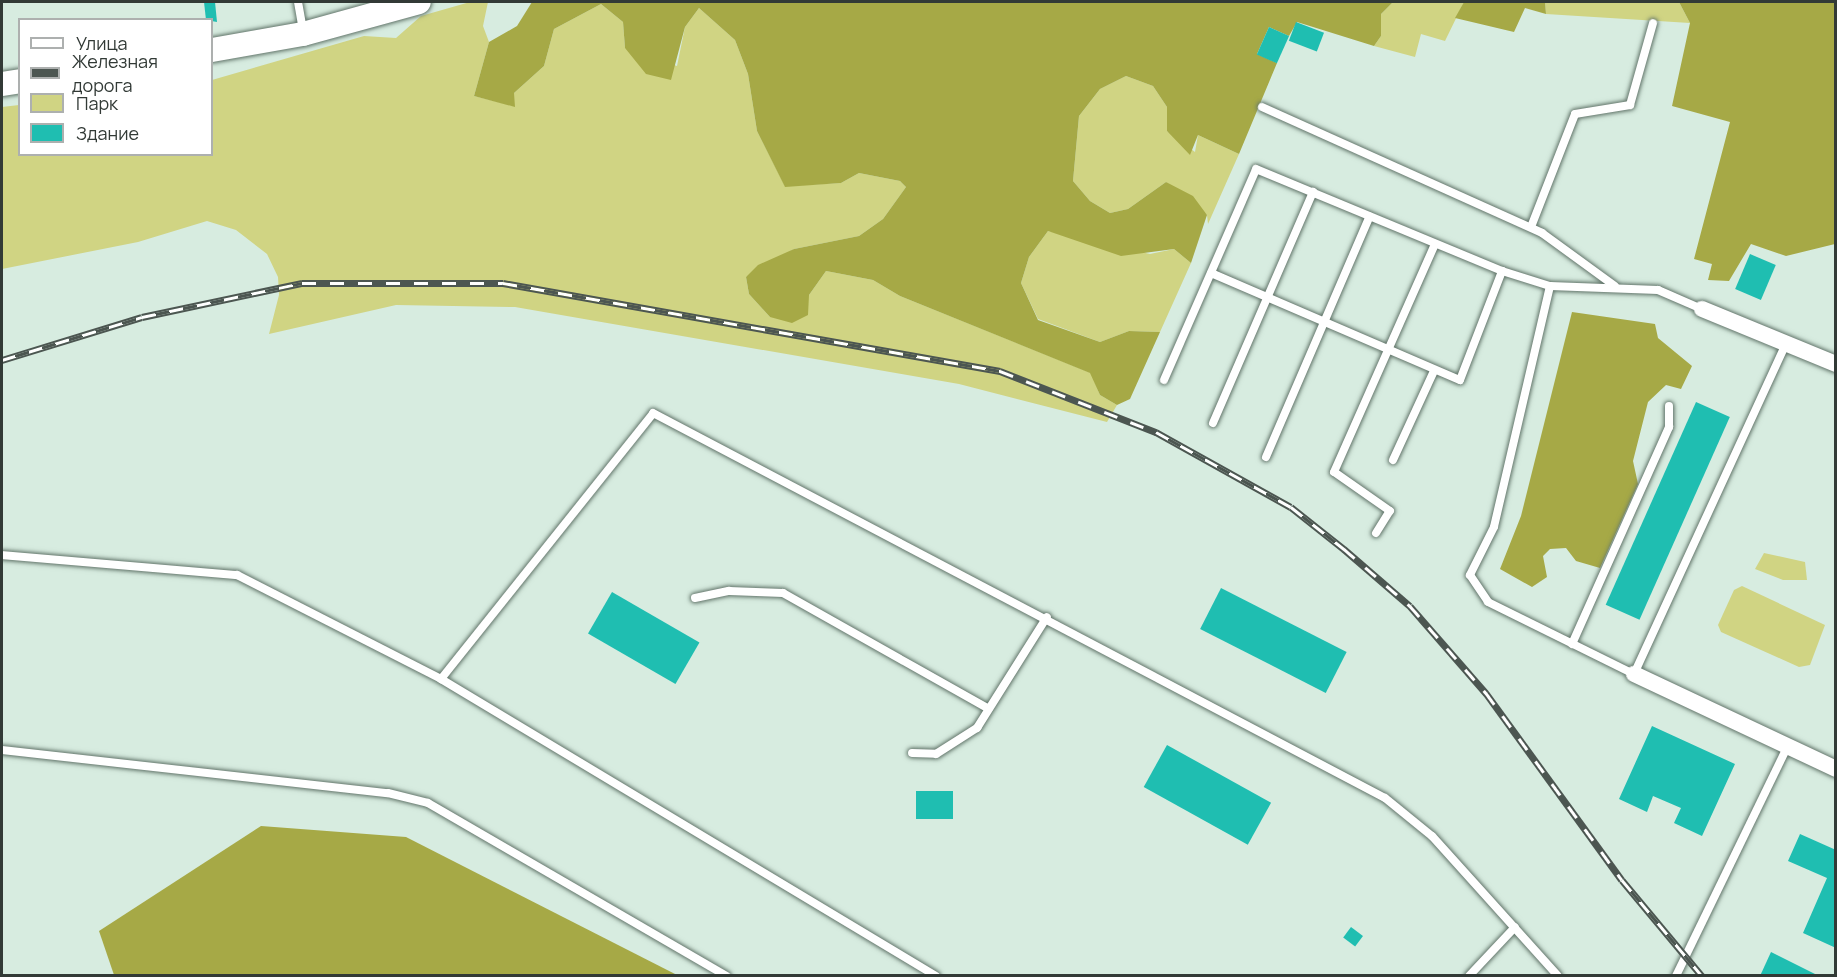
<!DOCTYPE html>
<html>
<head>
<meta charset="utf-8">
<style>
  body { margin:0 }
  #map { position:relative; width:1837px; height:977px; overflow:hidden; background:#d7ece0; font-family:Manrope,sans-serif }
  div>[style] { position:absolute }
  .green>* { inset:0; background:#d0d483 }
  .forest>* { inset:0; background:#a6a946 }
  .building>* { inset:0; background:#1fbeb1; transform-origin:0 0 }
  .roads { filter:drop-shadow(0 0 2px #62756a) drop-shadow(0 0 2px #62756a) }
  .lane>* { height:8px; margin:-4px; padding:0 4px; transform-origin:4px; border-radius:4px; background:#fff }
  .street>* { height:16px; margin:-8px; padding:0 8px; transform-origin:8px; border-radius:8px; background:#fff }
  .secondary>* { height:24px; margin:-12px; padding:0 12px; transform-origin:12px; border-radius:12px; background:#fff }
  .rail>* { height:7px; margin-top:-3.5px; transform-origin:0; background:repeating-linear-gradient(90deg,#fff 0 14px,#4c5651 0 28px); box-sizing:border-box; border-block:2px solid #4c5651 }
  span { translate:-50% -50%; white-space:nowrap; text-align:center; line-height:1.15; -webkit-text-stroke:4.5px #fff; paint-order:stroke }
  .frame { position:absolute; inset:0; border:3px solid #323a36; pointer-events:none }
  .legend { position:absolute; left:18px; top:18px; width:195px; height:138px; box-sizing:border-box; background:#fff; border:2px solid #adb0af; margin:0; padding:8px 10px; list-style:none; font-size:18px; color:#323a36 }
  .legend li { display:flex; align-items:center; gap:12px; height:30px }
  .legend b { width:30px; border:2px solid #adb0af }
</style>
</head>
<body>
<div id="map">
  <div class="green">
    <div style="clip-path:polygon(470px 2px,488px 2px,483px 26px,489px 42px,474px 96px,514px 106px,514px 93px,544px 66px,554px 29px,601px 4px,623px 22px,625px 48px,677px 66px,685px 27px,699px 8px,735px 40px,748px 74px,757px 131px,785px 186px,841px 183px,859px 173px,900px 181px,906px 187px,883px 219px,859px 236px,794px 249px,746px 277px,749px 294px,770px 317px,809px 295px,826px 271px,873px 280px,900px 296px,1091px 373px,1100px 395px,1117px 405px,1107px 422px,959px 384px,515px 307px,396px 305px,269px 334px,279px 295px,278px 277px,267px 254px,236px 230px,207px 221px,138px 242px,2px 269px,2px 107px,19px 105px,20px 154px,212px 154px,212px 80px,364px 36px,396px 38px,421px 16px)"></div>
    <div style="clip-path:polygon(1393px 2px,1464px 2px,1445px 41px,1421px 34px,1415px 57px,1374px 46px,1381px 36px,1381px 14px)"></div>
    <div style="clip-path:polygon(1545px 2px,1679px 2px,1690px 23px,1546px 14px)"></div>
    <div style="clip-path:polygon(1126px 76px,1153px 86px,1167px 107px,1167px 131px,1195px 152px,1198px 135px,1239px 154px,1208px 224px,1207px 215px,1166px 182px,1128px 209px,1110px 213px,1090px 201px,1073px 181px,1079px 116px,1100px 89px)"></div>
    <div style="clip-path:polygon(1048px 231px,1150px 254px,1174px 249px,1191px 263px,1160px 332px,1129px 331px,1100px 342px,1038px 319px,1021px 283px,1029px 257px)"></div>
    <div style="clip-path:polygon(1764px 553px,1805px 562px,1807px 580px,1783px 580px,1755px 569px)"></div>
    <div style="clip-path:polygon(1742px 586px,1825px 625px,1810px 665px,1799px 667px,1721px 632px,1718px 625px,1734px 590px)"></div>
  </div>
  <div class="forest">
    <div style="clip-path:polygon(532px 2px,1393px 2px,1381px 14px,1381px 36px,1374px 46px,1297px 22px,1289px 36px,1269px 27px,1257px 54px,1277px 63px,1239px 154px,1198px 135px,1190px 155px,1167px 131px,1167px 107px,1153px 86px,1126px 76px,1100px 89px,1079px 116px,1073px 181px,1090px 201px,1110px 213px,1128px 209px,1166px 182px,1193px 196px,1207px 215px,1191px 263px,1174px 249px,1121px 256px,1048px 231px,1029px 257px,1021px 283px,1038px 320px,1100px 342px,1129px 331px,1160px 332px,1130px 399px,1117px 405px,1100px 395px,1090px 373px,900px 296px,873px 280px,826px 271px,809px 295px,808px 315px,792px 323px,770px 317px,749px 294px,746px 277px,758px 265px,794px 249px,859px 236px,883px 219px,906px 187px,900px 181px,859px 173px,841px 183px,785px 187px,757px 131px,748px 74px,735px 40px,699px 8px,685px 27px,671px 80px,646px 74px,625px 48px,623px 22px,601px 4px,554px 29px,544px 66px,514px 93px,515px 107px,474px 96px,489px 42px,517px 26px)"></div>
    <div style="clip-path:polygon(1464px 2px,1545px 2px,1546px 14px,1525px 8px,1514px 32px,1455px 18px)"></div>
    <div style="clip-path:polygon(1679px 2px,1835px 2px,1835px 244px,1786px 256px,1751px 244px,1729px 281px,1708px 280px,1712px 264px,1694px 259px,1730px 122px,1672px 106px,1690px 23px)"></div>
    <div style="clip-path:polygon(1572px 312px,1655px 324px,1658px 338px,1692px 366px,1681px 389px,1666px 385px,1648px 402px,1633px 461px,1638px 484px,1600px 568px,1576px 561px,1566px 548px,1550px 549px,1543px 556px,1547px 577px,1532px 587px,1500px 569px,1521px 516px)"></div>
    <div style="clip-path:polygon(261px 826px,406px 837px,677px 975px,114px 975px,99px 931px)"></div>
  </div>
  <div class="building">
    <div style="clip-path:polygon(204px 2px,215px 2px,217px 22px,206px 20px)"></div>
    <div style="left:1296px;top:22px;width:30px;height:20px;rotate:21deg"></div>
    <div style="left:1269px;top:27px;width:22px;height:30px;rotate:24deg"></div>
    <div style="left:1750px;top:254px;width:28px;height:38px;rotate:23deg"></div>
    <div style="left:1696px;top:402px;width:37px;height:222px;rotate:24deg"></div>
    <div style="left:1221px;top:588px;width:141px;height:46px;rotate:27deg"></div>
    <div style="left:612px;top:592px;width:101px;height:48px;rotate:30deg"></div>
    <div style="clip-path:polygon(1652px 726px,1735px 764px,1702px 836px,1674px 823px,1681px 808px,1653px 796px,1647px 812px,1619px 799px)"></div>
    <div style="left:1167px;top:745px;width:119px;height:48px;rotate:29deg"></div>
    <div style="left:916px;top:791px;width:37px;height:28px"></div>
    <div style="clip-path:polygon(1800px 834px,1836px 850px,1836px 948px,1803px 933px,1827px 878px,1788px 861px)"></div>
    <div style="left:1351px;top:927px;width:15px;height:13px;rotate:37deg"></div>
    <div style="clip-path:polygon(1771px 952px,1819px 976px,1760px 976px)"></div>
  </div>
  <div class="roads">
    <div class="lane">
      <div style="left:298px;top:2px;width:29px;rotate:80deg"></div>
      <div style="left:1262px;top:107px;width:307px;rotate:24.2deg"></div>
      <div style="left:1542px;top:233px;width:90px;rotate:36deg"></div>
      <div style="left:1531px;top:227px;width:121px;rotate:-68.7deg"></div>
      <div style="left:1575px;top:114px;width:56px;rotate:-9.3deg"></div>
      <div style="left:1630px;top:105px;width:85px;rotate:-74.3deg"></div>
      <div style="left:1211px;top:273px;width:271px;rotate:23.3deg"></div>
      <div style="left:1460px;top:380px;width:117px;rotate:-68.9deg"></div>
      <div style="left:1502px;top:271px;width:50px;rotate:17.4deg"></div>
      <div style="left:1550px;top:286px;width:108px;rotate:2.1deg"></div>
      <div style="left:1658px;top:290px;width:48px;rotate:23.4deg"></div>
      <div style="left:1550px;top:286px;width:247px;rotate:103.1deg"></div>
      <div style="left:1494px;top:527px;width:54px;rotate:116.6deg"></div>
      <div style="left:1470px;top:575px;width:32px;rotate:56deg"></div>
      <div style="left:1488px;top:602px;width:163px;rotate:26.3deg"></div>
      <div style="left:1634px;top:674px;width:364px;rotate:-65.3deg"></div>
      <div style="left:1164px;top:380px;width:230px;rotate:-66.4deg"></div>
      <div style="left:1256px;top:169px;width:266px;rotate:22.5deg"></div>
      <div style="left:1213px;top:423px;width:252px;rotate:-66.6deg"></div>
      <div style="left:1266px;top:457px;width:262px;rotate:-66.7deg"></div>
      <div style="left:1393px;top:460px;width:98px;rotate:-65.3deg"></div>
      <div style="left:1376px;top:533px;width:26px;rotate:-58deg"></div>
      <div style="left:1390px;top:511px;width:68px;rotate:-145.1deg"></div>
      <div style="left:1334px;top:472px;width:247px;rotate:-66.1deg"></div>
      <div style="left:2px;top:555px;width:236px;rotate:4.9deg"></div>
      <div style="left:237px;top:575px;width:229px;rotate:27deg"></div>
      <div style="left:441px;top:679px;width:340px;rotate:-51.4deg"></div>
      <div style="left:653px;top:413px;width:827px;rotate:27.74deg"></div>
      <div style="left:1385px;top:798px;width:60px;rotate:39deg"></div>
      <div style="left:1432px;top:836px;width:188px;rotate:48deg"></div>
      <div style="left:695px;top:598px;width:35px;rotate:-12deg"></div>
      <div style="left:729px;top:591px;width:54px;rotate:2.1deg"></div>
      <div style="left:783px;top:593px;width:236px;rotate:29.4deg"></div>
      <div style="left:1572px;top:644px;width:238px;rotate:-65.9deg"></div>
      <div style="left:1669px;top:427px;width:21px;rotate:-90deg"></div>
      <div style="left:441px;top:679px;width:577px;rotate:30.96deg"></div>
      <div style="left:2px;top:750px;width:388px;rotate:6.4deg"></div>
      <div style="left:388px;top:793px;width:41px;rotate:14deg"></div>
      <div style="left:428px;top:803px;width:345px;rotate:30.1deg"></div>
      <div style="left:912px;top:753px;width:24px;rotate:2deg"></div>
      <div style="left:936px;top:754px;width:49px;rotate:-32.4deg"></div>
      <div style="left:977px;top:728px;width:131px;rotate:-57.8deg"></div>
      <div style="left:1469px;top:976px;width:67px;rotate:-46.8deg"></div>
      <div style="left:1676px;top:976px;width:254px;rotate:-64.1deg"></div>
    </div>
    <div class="street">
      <div style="left:1702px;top:309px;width:145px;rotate:22.3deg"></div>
      <div style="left:1634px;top:674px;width:223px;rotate:25.2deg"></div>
    </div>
    <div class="secondary">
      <div style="left:212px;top:50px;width:92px;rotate:-10deg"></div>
      <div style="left:303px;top:34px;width:120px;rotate:-15.4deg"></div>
      <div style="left:2px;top:84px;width:18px;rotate:-9deg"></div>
    </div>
  </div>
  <div class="rail">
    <div style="left:2px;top:360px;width:146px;rotate:-17.1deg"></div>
    <div style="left:142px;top:317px;width:164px;rotate:-12deg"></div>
    <div style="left:302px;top:283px;width:201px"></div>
    <div style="left:503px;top:283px;width:505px;rotate:10.04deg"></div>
    <div style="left:1000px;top:371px;width:168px;rotate:21.4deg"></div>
    <div style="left:1156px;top:432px;width:154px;rotate:29.1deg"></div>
    <div style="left:1291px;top:507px;width:68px;rotate:38.4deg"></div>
    <div style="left:1344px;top:549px;width:87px;rotate:40.8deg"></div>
    <div style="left:1410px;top:606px;width:116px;rotate:48.9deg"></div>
    <div style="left:1486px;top:693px;width:231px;rotate:54deg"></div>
    <div style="left:1622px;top:880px;width:125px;rotate:50.2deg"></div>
  </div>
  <div class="frame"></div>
  <ul class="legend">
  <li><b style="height:8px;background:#fff"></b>Улица</li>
  <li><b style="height:8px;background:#4c5651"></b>Железная дорога</li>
  <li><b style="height:16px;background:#d0d483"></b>Парк</li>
  <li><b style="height:16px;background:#1fbeb1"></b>Здание</li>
  </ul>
</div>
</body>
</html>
